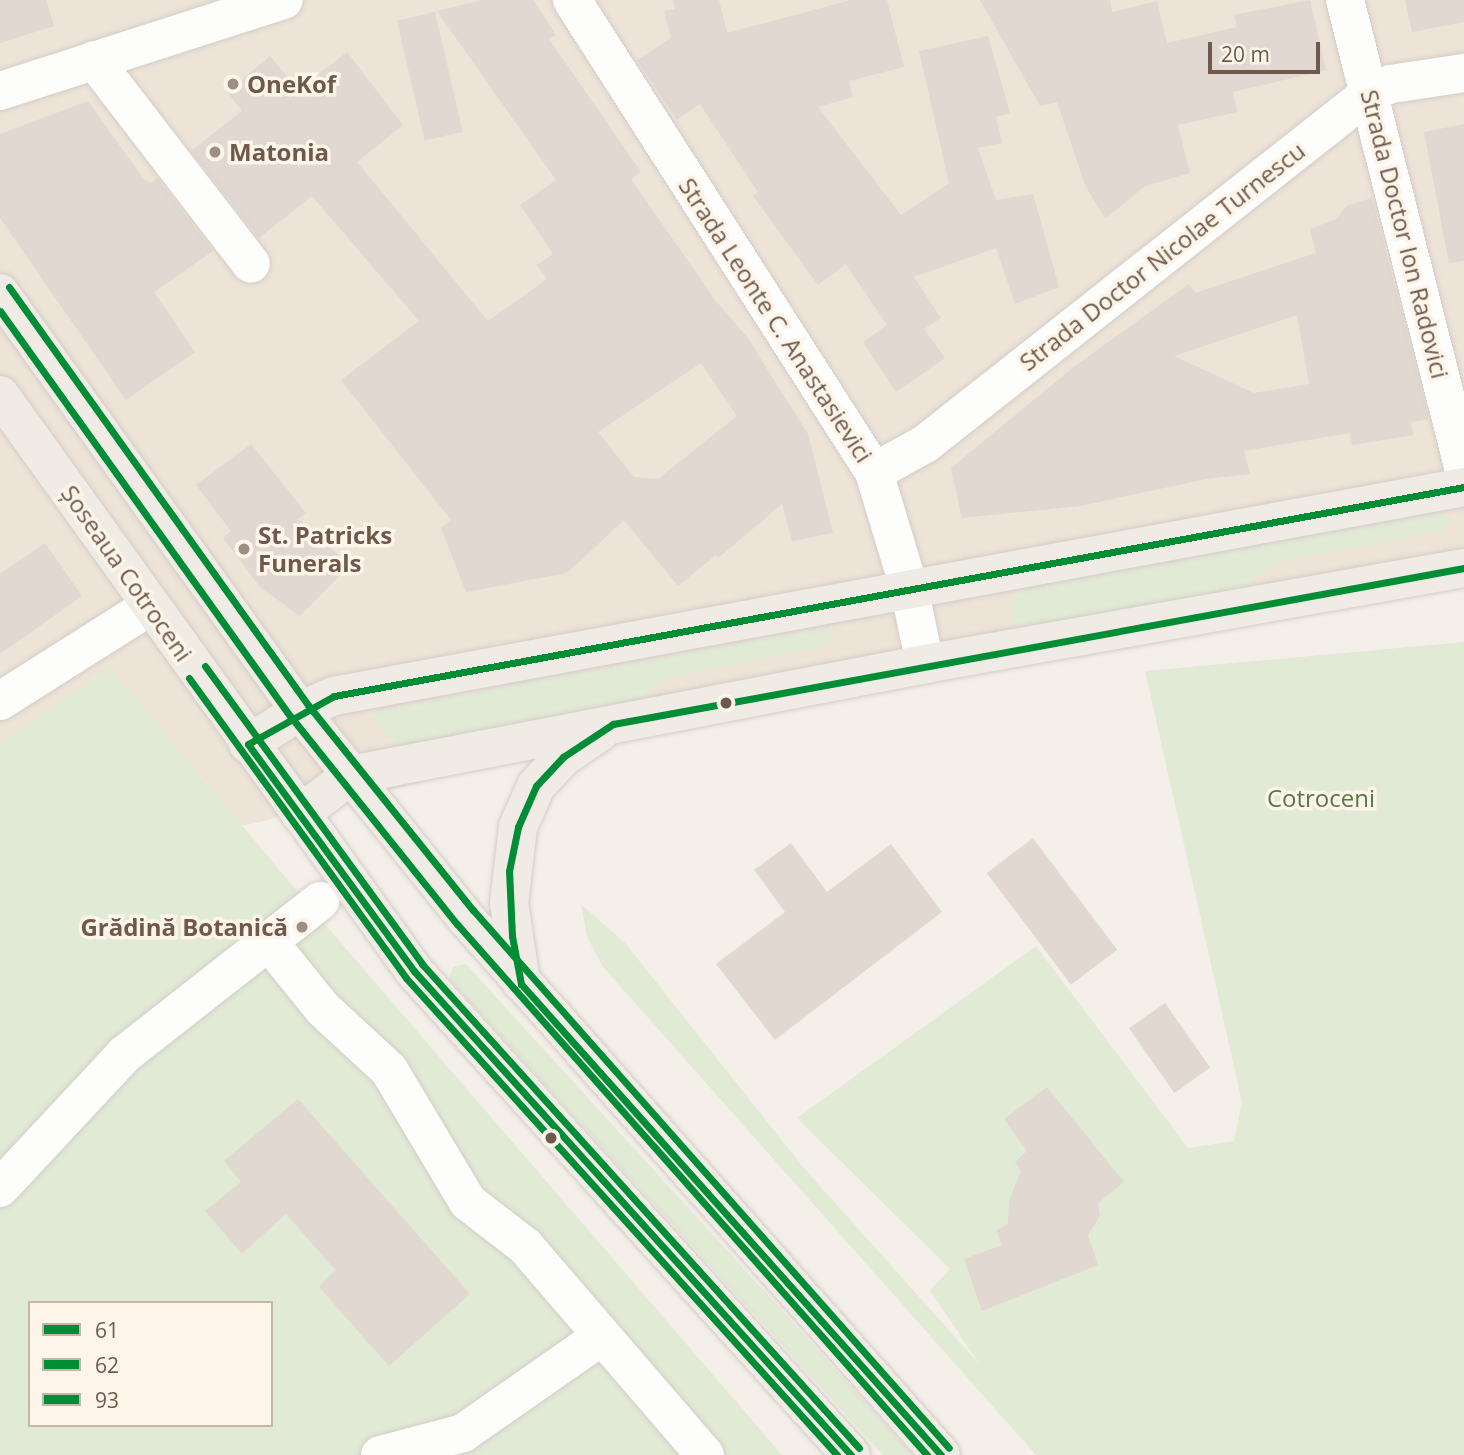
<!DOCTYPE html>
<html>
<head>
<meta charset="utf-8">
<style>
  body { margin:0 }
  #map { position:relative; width:1464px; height:1455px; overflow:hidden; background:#f4f0e9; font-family:"Open Sans",sans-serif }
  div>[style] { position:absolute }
  .residential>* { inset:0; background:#ede3d7 }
  .green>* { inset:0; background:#e1ead5 }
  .building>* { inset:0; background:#e0d8d1; transform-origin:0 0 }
  .roads { filter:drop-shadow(0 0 2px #d3cdc7) drop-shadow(0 0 2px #d3cdc7) }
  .minor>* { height:38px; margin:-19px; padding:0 19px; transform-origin:19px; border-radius:19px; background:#fdfdfc }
  .major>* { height:38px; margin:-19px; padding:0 19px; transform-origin:19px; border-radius:19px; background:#f0ece5 }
  .bus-1>* { height:7px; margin:-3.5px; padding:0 3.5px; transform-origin:3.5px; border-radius:3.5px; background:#008d36 }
  .bus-2>* { height:7px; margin:-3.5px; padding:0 3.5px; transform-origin:3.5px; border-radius:3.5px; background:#008d36 }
  .bus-3>* { height:7px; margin:-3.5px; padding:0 3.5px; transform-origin:3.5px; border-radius:3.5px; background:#008d36 }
  .dots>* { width:19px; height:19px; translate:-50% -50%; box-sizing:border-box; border:4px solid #fdf5e9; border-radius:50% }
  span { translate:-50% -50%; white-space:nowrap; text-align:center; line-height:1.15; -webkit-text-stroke:7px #fdf5e9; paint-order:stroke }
  .poi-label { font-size:24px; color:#6f594c; font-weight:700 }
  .left { translate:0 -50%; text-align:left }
  .right { translate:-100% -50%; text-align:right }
  .street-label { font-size:24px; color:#6f594c }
  .park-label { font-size:24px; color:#577949 }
  .legend { position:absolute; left:28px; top:1301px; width:245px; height:126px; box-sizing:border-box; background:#fdf5e9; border:2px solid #c4b7aa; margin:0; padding:9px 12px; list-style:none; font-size:21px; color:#6f594c }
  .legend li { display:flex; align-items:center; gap:14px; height:35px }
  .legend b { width:35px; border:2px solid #c4b7aa }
  .scale { position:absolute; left:1208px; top:42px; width:112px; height:32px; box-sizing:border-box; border:4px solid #6f594c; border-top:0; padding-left:9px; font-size:21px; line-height:24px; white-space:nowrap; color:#6f594c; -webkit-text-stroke:5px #fdf5e9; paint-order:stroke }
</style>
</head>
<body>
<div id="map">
  <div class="residential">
    <div style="clip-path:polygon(0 0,1464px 0,1464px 574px,643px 728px,243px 826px,110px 667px,0 743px)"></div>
  </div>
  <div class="green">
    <div style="clip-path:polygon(1439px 510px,1451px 519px,1445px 531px,1279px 562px,1235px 592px,1030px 629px,1013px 623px,1009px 604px,1019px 590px)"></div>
    <div style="clip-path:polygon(824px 627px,834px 632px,828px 645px,663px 680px,630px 706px,401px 750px,368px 712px)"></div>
    <div style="clip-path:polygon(1464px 642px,1464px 1455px,1036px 1455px,603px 967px,587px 937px,581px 904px,626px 944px,803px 1167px,980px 1365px,930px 1290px,950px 1269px,797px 1118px,1036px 946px,1188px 1148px,1234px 1141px,1242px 1102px,1145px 671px)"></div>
    <div style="clip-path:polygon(evenodd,110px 667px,317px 915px,782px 1455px,0 1455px,0 742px,110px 667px,30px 1303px,271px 1303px,271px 1425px,30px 1425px,30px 1303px)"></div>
    <div style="clip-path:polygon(466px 964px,867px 1404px,913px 1455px,883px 1455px,755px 1315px,449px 979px,453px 967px)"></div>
  </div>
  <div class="building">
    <div style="clip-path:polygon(0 0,46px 0,54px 26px,0 43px)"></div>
    <div style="clip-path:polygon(evenodd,483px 0,533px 0,556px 35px,549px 39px,641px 172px,631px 179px,715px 300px,747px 337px,808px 434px,833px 533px,792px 541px,782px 504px,718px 558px,716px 555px,678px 586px,624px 520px,567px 573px,466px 592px,441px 528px,451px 520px,341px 380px,419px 321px,312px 196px,259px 238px,191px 151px,242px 111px,227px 92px,270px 56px,298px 90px,347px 52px,403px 125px,357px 162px,488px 321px,547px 279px,537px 265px,553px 254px,520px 205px,556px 180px,437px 11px,483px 0,701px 363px,737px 416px,658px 479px,634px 477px,598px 432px,701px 363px)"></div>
    <div style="clip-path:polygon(673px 0,719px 0,727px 33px,851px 0,887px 0,904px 67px,849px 81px,853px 97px,818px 107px,901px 215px,949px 183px,919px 51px,988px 36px,1010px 113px,996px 117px,1002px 143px,978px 148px,996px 200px,1033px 194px,1059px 287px,1015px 304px,996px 248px,914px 277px,941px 318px,924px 329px,945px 358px,896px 392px,863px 342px,887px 325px,846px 264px,818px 285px,753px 196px,758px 192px,700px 104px,677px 120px,637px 60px,671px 38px,664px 11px,675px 9px)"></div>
    <div style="clip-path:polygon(980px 0,1110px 0,1112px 12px,1157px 1px,1167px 43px,1237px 27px,1234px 15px,1310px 0,1326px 70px,1233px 92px,1237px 112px,1178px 125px,1190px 173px,1145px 186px,1105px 219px,1085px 185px,1057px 102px,1040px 106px)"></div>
    <div style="clip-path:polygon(1405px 0,1464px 0,1464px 22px,1412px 32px)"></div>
    <div style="left:435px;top:12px;width:123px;height:39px;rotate:77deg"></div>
    <div style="clip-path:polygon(88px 101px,144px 180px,151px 183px,157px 178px,213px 251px,154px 292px,195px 352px,126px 400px,0 218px,0 134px)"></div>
    <div style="clip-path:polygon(1464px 124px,1464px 261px,1449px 263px,1424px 132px)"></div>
    <div style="clip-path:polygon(evenodd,1372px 198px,1429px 419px,1411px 422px,1413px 435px,1352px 445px,1350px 433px,1244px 451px,1250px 474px,1206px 479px,1080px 506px,962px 518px,951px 468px,1075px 366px,1189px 284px,1195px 293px,1316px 253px,1310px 229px,1336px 219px,1348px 205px,1372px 198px,1297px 315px,1309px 384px,1254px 393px,1174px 356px,1297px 315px)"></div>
    <div style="clip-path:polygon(251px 444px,306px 513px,298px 519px,350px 565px,300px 616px,260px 587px,223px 538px,231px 531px,196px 485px)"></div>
    <div style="clip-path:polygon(45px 543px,82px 596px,0 654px,0 574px)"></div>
    <div style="left:1033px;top:838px;width:140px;height:58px;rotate:53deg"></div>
    <div style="clip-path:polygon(791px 843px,827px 892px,891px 844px,942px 912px,775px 1040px,716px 964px,785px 912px,754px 870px)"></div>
    <div style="left:1165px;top:1003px;width:79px;height:44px;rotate:55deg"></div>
    <div style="clip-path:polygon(1047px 1087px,1124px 1182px,1098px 1203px,1100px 1216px,1088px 1235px,1098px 1265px,982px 1311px,964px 1259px,1002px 1245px,996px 1230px,1008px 1224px,1009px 1201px,1021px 1171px,1015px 1162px,1027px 1151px,1004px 1119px)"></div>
    <div style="clip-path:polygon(298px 1099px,470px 1294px,389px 1366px,319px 1287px,335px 1270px,286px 1214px,242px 1254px,205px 1211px,241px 1182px,224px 1161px)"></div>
  </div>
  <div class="roads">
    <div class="minor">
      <div style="left:572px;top:0;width:560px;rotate:57.39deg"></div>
      <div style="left:874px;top:472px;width:121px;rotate:73.2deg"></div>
      <div style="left:909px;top:588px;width:78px;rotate:78.1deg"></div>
      <div style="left:1345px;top:0;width:484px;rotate:75.8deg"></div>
      <div style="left:94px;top:60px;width:257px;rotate:52.4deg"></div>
      <div style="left:0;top:91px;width:298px;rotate:-17.8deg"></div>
      <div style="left:874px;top:472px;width:58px;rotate:-28.8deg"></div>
      <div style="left:925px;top:444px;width:568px;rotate:-38.28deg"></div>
      <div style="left:1371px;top:92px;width:22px;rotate:-22deg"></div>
      <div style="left:1391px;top:84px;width:74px;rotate:-8.6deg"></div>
      <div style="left:0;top:701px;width:178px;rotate:-32.3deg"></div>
      <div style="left:268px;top:941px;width:87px;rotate:51deg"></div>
      <div style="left:323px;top:1009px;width:90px;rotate:42.7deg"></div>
      <div style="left:389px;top:1070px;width:154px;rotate:59.1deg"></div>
      <div style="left:468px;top:1202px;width:72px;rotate:37.7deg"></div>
      <div style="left:525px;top:1246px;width:276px;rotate:49.3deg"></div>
      <div style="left:0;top:1188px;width:183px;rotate:-47deg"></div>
      <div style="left:125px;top:1054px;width:248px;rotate:-38.1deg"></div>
      <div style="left:380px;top:1455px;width:86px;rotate:-14.8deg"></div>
      <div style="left:463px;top:1433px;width:169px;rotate:-34.9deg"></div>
    </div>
    <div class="major">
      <div style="left:0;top:293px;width:515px;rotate:54.33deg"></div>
      <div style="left:300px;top:711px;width:264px;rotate:51.3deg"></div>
      <div style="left:465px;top:917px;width:718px;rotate:48.5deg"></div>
      <div style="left:0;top:395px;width:709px;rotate:54.29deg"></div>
      <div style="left:414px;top:971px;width:652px;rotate:47.92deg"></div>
      <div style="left:248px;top:744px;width:62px;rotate:-32.4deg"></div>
      <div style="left:300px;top:711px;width:37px;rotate:-24deg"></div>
      <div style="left:334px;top:696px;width:1149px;rotate:-10.48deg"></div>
      <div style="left:300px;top:814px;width:64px;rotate:-37.4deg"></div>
      <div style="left:351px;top:775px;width:585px;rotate:-10.94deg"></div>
      <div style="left:925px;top:664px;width:547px;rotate:-10.1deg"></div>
      <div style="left:521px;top:982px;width:80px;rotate:-98.6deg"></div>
      <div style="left:509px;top:903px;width:77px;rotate:-83.2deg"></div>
      <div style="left:518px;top:827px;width:45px;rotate:-66.3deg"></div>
      <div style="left:536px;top:786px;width:40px;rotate:-47deg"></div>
      <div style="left:563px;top:757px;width:45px;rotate:-34deg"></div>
    </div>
  </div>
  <div class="bus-1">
    <div style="left:851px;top:1455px;width:652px;rotate:-132.08deg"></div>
    <div style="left:414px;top:971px;width:281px;rotate:-126.2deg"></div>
    <div style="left:248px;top:744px;width:98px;rotate:-29.2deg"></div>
    <div style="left:334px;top:696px;width:1149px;rotate:-10.48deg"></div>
    <div style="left:941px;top:1455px;width:631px;rotate:-131.72deg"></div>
    <div style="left:521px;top:984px;width:49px;rotate:-100.6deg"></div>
    <div style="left:512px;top:936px;width:65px;rotate:-92.6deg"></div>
    <div style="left:509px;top:871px;width:45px;rotate:-78.4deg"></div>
    <div style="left:518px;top:827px;width:45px;rotate:-66.3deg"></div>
    <div style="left:536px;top:786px;width:40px;rotate:-47deg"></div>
    <div style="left:563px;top:757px;width:60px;rotate:-33.4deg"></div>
    <div style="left:613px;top:724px;width:865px;rotate:-10.39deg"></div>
  </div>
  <div class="bus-2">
    <div style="left:0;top:311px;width:500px;rotate:54.4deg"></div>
    <div style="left:291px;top:717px;width:265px;rotate:51.3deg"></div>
    <div style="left:457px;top:924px;width:709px;rotate:48.49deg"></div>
    <div style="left:189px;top:678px;width:370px;rotate:54.1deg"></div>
    <div style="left:406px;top:978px;width:643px;rotate:47.9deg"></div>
  </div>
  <div class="bus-3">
    <div style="left:9px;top:287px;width:514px;rotate:54.42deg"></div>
    <div style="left:308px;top:705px;width:263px;rotate:51.2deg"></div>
    <div style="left:473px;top:910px;width:718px;rotate:48.5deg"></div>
    <div style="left:205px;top:666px;width:369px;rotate:53.9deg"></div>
    <div style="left:422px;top:964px;width:652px;rotate:47.92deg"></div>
  </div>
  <div class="dots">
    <div style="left:233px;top:84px;background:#9e8e83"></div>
    <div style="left:215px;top:152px;background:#9e8e83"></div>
    <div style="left:244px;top:549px;background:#9e8e83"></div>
    <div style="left:726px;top:703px;background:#6f594c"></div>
    <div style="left:302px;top:927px;background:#9e8e83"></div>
    <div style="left:551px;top:1138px;background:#6f594c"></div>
  </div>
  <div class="poi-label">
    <span class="left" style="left:247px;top:84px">OneKof</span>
    <span class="left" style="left:229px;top:152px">Matonia</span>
    <span class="left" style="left:258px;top:549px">St. Patricks<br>Funerals</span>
    <span class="right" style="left:288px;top:927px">Grădină Botanică</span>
  </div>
  <div class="street-label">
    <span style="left:1405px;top:234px;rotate:76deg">Strada Doctor Ion Radovici</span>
    <span style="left:1162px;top:256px;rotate:-38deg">Strada Doctor Nicolae Turnescu</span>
    <span style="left:776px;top:320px;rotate:57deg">Strada Leonte C. Anastasievici</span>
    <span style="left:127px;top:573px;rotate:55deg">Șoseaua Cotroceni</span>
  </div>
  <div class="park-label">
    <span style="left:1321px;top:798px">Cotroceni</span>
  </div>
  <ul class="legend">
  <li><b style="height:9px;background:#008d36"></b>61</li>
  <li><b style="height:9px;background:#008d36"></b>62</li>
  <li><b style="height:9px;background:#008d36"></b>93</li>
  </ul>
  <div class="scale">20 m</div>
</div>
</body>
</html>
